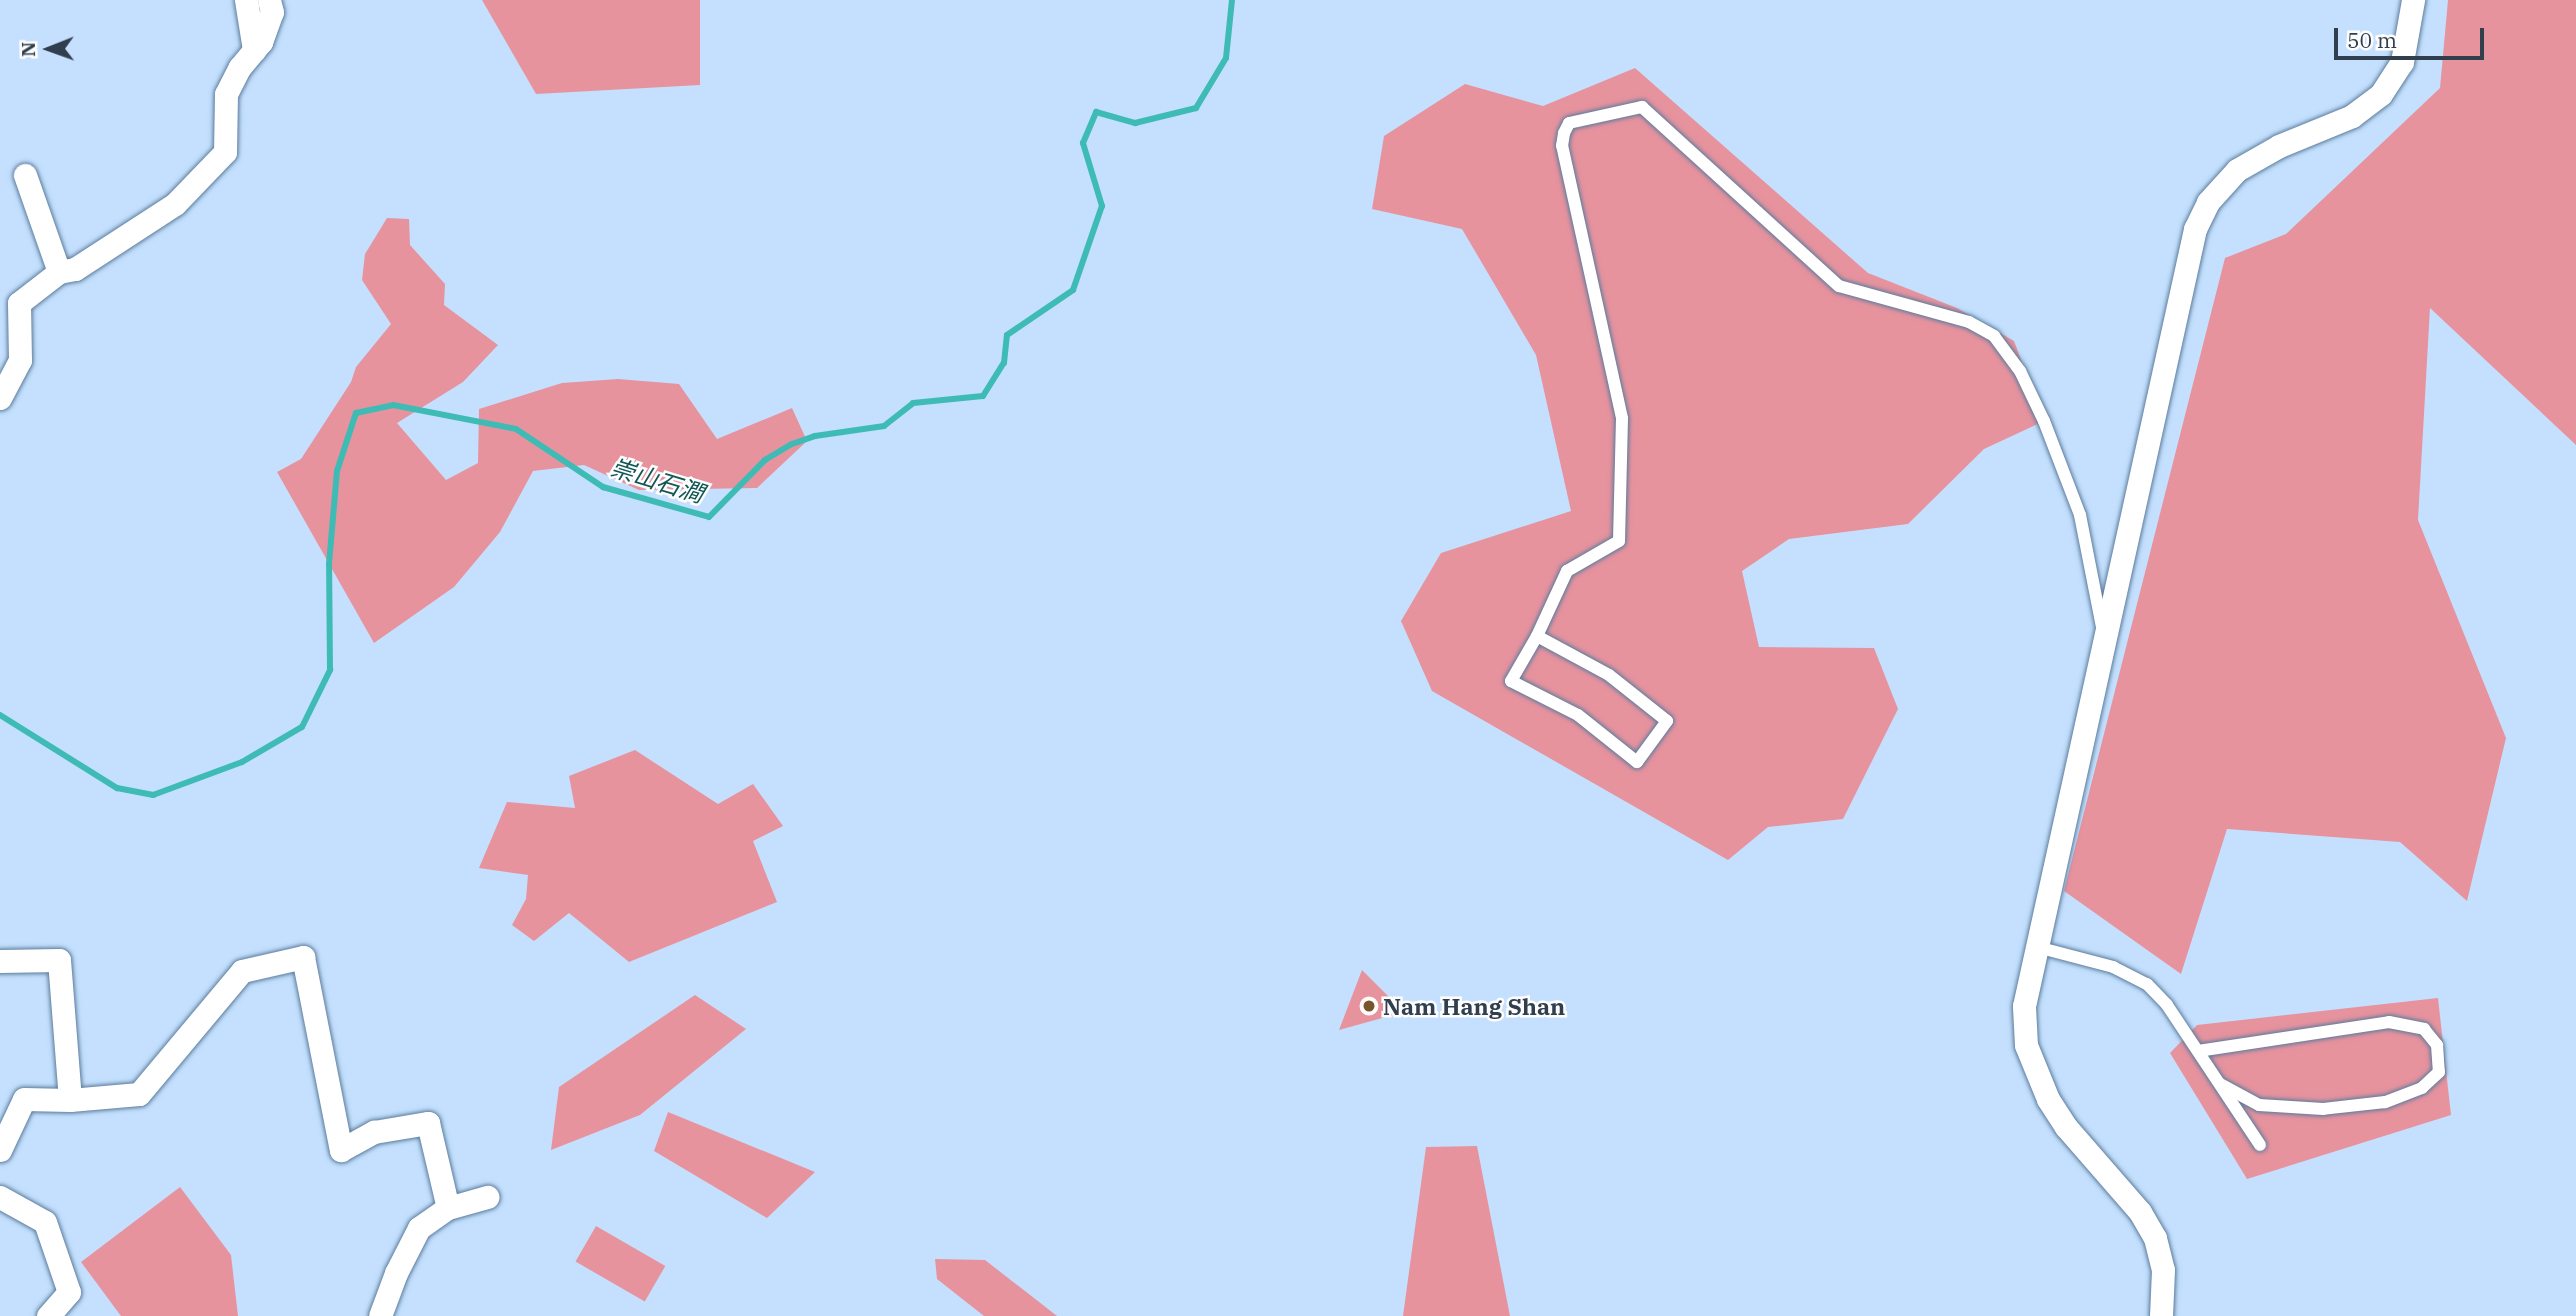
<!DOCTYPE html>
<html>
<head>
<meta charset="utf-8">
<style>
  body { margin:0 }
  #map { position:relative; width:2576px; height:1316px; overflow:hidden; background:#c4e0fe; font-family:"IBM Plex Serif","Noto Sans TC",serif }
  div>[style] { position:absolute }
  .green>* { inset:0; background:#e7939e; transform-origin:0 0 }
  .stream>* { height:6px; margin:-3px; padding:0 3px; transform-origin:3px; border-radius:3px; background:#3fbbb5 }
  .roads { filter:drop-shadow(0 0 2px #5c7c9d) drop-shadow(0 0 2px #5c7c9d) }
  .lane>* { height:12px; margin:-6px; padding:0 6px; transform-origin:6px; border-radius:6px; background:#fff }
  .street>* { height:23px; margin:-11.5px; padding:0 11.5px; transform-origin:11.5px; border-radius:11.5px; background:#fff }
  .dots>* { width:19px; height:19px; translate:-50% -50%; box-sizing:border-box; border:4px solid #fdfdfd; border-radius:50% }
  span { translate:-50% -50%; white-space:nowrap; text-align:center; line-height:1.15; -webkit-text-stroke:5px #fdfdfd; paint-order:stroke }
  .poi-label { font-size:23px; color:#303e4d; font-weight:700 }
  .left { translate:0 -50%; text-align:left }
  .water-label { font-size:24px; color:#115754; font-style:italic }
  .north { position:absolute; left:14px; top:14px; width:70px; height:70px; -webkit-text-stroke:5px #fdfdfd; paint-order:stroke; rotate:269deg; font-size:19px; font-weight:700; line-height:28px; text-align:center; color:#303e4d }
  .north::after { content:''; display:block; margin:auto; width:24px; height:32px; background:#303e4d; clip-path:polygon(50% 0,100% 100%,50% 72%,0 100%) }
  .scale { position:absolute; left:2334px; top:28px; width:150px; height:32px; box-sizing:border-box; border:4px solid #303e4d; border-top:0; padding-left:9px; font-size:21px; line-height:24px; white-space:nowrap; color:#303e4d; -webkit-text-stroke:5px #fdfdfd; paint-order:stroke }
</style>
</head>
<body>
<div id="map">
  <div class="green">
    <div style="clip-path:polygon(482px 0,700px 0,700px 85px,536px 94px)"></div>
    <div style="clip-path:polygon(2448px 0,2576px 0,2576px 445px,2430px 308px,2418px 520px,2506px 738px,2467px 901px,2400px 842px,2227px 829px,2181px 974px,2064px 891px,2225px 258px,2286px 234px,2440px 88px)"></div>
    <div style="clip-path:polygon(1635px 68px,1868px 273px,1957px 308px,2014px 341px,2044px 421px,1984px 449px,1908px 524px,1789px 539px,1742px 571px,1759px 647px,1874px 648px,1898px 709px,1843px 819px,1768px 827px,1728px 860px,1432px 691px,1401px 621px,1441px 553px,1571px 511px,1536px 355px,1462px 229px,1372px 209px,1384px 136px,1465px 84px,1543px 106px)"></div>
    <div style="clip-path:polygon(387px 218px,409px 219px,410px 245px,445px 284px,444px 305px,498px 345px,463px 382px,397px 423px,446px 480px,478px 463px,479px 409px,562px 383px,618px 379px,679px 384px,717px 439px,792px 408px,807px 441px,757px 488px,639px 490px,584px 465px,533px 471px,500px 532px,454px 587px,374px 643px,277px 472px,301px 459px,351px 382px,356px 367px,391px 324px,362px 280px,365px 254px)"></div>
    <div style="clip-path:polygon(635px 750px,718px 804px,753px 784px,783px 826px,753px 841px,777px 902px,629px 962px,569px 913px,534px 941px,512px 925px,526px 899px,528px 875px,479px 868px,507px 802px,575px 808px,569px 776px)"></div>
    <div style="clip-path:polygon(1362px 970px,1404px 1012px,1339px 1030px)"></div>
    <div style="clip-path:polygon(695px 995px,746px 1029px,640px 1115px,551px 1150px,559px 1087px)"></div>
    <div style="clip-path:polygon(2438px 998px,2451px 1115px,2247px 1179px,2170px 1053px,2197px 1025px)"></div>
    <div style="clip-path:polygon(668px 1112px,815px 1172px,767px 1218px,654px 1151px)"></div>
    <div style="clip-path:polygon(1477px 1146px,1510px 1316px,1403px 1316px,1426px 1147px)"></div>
    <div style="clip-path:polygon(180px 1187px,231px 1255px,238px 1316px,121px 1316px,81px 1262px)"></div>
    <div style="left:596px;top:1226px;width:80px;height:41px;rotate:30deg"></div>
    <div style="clip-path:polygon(935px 1259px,985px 1260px,1057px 1316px,984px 1316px,937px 1279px)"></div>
  </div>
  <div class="stream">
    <div style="left:0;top:715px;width:138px;rotate:32deg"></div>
    <div style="left:117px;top:788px;width:37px;rotate:11deg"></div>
    <div style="left:153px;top:795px;width:95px;rotate:-20.3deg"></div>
    <div style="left:242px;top:762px;width:69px;rotate:-30.3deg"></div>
    <div style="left:302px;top:727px;width:64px;rotate:-63.8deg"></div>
    <div style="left:330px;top:670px;width:106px;rotate:-90.5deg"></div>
    <div style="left:329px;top:564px;width:93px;rotate:-85.1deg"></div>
    <div style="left:337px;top:471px;width:61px;rotate:-71.9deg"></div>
    <div style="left:356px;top:413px;width:38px;rotate:-12deg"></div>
    <div style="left:393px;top:405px;width:125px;rotate:11deg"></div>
    <div style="left:516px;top:429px;width:105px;rotate:33.7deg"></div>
    <div style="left:603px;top:487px;width:110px;rotate:15.8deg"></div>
    <div style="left:709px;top:517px;width:80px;rotate:-45.5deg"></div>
    <div style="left:765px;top:460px;width:31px;rotate:-31deg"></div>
    <div style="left:792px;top:444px;width:24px;rotate:-19deg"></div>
    <div style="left:815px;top:436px;width:70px;rotate:-8.2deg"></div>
    <div style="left:884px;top:426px;width:37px;rotate:-38deg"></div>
    <div style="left:913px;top:403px;width:70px;rotate:-5.7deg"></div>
    <div style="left:983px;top:396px;width:39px;rotate:-58deg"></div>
    <div style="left:1004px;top:363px;width:28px;rotate:-84deg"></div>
    <div style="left:1007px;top:335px;width:80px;rotate:-34.3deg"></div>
    <div style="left:1073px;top:290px;width:89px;rotate:-71deg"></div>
    <div style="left:1102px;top:206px;width:66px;rotate:-106.8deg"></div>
    <div style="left:1083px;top:143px;width:34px;rotate:-67deg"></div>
    <div style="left:1096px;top:112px;width:41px;rotate:15.8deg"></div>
    <div style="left:1135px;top:123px;width:63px;rotate:-13.8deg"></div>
    <div style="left:1196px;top:108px;width:58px;rotate:-59deg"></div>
    <div style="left:1226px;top:58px;width:58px;rotate:-84.1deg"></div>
  </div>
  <div class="roads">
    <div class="lane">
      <div style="left:1537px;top:636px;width:72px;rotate:-65.2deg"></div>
      <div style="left:1567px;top:571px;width:60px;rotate:-30deg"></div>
      <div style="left:1619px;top:541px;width:123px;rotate:-88.6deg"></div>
      <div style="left:1622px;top:418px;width:279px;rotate:-102.4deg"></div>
      <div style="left:1562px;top:146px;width:13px;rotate:-81deg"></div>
      <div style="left:1564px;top:133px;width:11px;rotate:-63deg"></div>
      <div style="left:1569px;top:123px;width:75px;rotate:-12.4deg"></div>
      <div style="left:1642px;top:107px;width:266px;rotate:42.3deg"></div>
      <div style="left:1839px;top:286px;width:135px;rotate:15.5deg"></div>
      <div style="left:1969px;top:322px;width:29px;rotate:29deg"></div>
      <div style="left:1994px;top:336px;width:44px;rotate:53.4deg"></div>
      <div style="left:2020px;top:371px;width:55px;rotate:64.4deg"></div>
      <div style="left:2044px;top:421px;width:101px;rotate:69deg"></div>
      <div style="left:2080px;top:515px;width:114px;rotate:78.9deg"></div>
      <div style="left:1537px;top:636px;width:82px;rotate:28.4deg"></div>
      <div style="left:1609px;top:675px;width:74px;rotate:38.4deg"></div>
      <div style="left:1667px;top:721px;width:51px;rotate:126.2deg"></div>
      <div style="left:1637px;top:762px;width:75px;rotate:-141.5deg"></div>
      <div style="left:1578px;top:715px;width:75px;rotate:-153.1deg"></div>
      <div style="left:1511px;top:681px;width:52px;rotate:-60deg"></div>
      <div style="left:2037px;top:947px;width:79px;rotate:14.7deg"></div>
      <div style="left:2113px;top:967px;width:38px;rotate:27deg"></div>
      <div style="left:2147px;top:984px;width:29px;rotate:46deg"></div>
      <div style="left:2167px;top:1005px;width:168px;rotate:56.4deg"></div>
      <div style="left:2198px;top:1051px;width:193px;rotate:-8.6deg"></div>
      <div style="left:2389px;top:1022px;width:36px;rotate:11deg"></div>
      <div style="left:2424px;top:1029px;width:21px;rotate:51deg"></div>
      <div style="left:2437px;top:1045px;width:27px;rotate:86deg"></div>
      <div style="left:2439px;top:1072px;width:23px;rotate:137deg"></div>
      <div style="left:2422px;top:1088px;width:40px;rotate:159deg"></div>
      <div style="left:2385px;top:1102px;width:62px;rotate:173.6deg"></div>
      <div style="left:2323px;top:1109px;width:64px;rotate:-176.4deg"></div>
      <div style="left:2259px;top:1105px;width:44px;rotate:-151.7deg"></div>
    </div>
    <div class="street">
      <div style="left:246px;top:0;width:51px;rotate:80.9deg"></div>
      <div style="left:25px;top:175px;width:103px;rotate:70.7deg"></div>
      <div style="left:0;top:398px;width:43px;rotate:-62.2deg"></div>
      <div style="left:20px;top:360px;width:57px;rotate:-91deg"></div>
      <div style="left:19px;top:303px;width:51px;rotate:-37.8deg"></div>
      <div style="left:59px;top:272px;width:16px;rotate:-11deg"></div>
      <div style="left:75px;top:269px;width:119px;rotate:-33deg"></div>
      <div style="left:175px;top:204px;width:72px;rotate:-46.1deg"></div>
      <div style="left:225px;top:152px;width:58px;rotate:-89deg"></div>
      <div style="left:226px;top:94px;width:30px;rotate:-63deg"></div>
      <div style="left:240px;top:67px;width:33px;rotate:-50deg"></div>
      <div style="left:261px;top:42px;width:32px;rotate:-70deg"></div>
      <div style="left:272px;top:12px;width:12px;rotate:-104deg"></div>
      <div style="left:0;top:961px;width:59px;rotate:-1deg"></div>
      <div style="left:59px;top:960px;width:140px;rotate:85.5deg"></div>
      <div style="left:70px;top:1100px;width:69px;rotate:-5deg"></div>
      <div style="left:139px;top:1094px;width:160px;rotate:-50.1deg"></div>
      <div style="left:242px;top:971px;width:63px;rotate:-12.9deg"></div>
      <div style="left:303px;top:957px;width:197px;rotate:78.9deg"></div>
      <div style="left:341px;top:1150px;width:38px;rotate:-29deg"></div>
      <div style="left:374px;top:1132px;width:55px;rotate:-9.5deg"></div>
      <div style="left:428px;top:1123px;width:87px;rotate:76.8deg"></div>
      <div style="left:0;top:1150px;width:56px;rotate:-64.8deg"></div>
      <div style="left:24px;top:1099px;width:46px;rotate:1.2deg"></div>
      <div style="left:0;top:1197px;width:51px;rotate:29.1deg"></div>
      <div style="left:45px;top:1222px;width:74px;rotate:71.1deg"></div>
      <div style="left:69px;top:1292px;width:32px;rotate:131deg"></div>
      <div style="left:380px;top:1316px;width:46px;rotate:-69.6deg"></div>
      <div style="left:396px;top:1273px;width:51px;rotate:-62.9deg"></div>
      <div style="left:419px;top:1228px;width:35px;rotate:-35deg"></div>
      <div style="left:448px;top:1208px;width:41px;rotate:-15.8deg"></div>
      <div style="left:2161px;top:1316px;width:46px;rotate:-87.5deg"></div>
      <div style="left:2163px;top:1270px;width:33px;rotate:-104deg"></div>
      <div style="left:2155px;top:1238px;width:30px;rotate:-120deg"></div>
      <div style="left:2140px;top:1212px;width:113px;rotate:-131deg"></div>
      <div style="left:2066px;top:1127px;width:33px;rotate:-123deg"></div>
      <div style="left:2048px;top:1099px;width:58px;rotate:-112.2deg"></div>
      <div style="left:2026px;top:1045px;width:39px;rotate:-93deg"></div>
      <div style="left:2024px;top:1006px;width:796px;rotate:-77.59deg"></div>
      <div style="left:2195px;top:229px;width:30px;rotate:-64deg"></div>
      <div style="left:2208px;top:202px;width:43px;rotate:-47.8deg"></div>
      <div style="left:2237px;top:170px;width:48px;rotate:-29.7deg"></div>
      <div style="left:2279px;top:146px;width:79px;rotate:-22.3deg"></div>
      <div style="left:2352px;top:116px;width:36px;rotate:-37deg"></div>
      <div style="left:2381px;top:94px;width:38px;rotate:-57deg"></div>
      <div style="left:2402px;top:62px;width:63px;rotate:-79.9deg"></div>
    </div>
  </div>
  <div class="dots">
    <div style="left:1369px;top:1006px;background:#77562d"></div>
  </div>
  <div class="poi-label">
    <span class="left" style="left:1383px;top:1006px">Nam Hang Shan</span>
  </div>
  <div class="water-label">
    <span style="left:657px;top:481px;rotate:17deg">崇山石澗</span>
  </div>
  <div class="north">N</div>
  <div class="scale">50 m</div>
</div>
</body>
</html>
